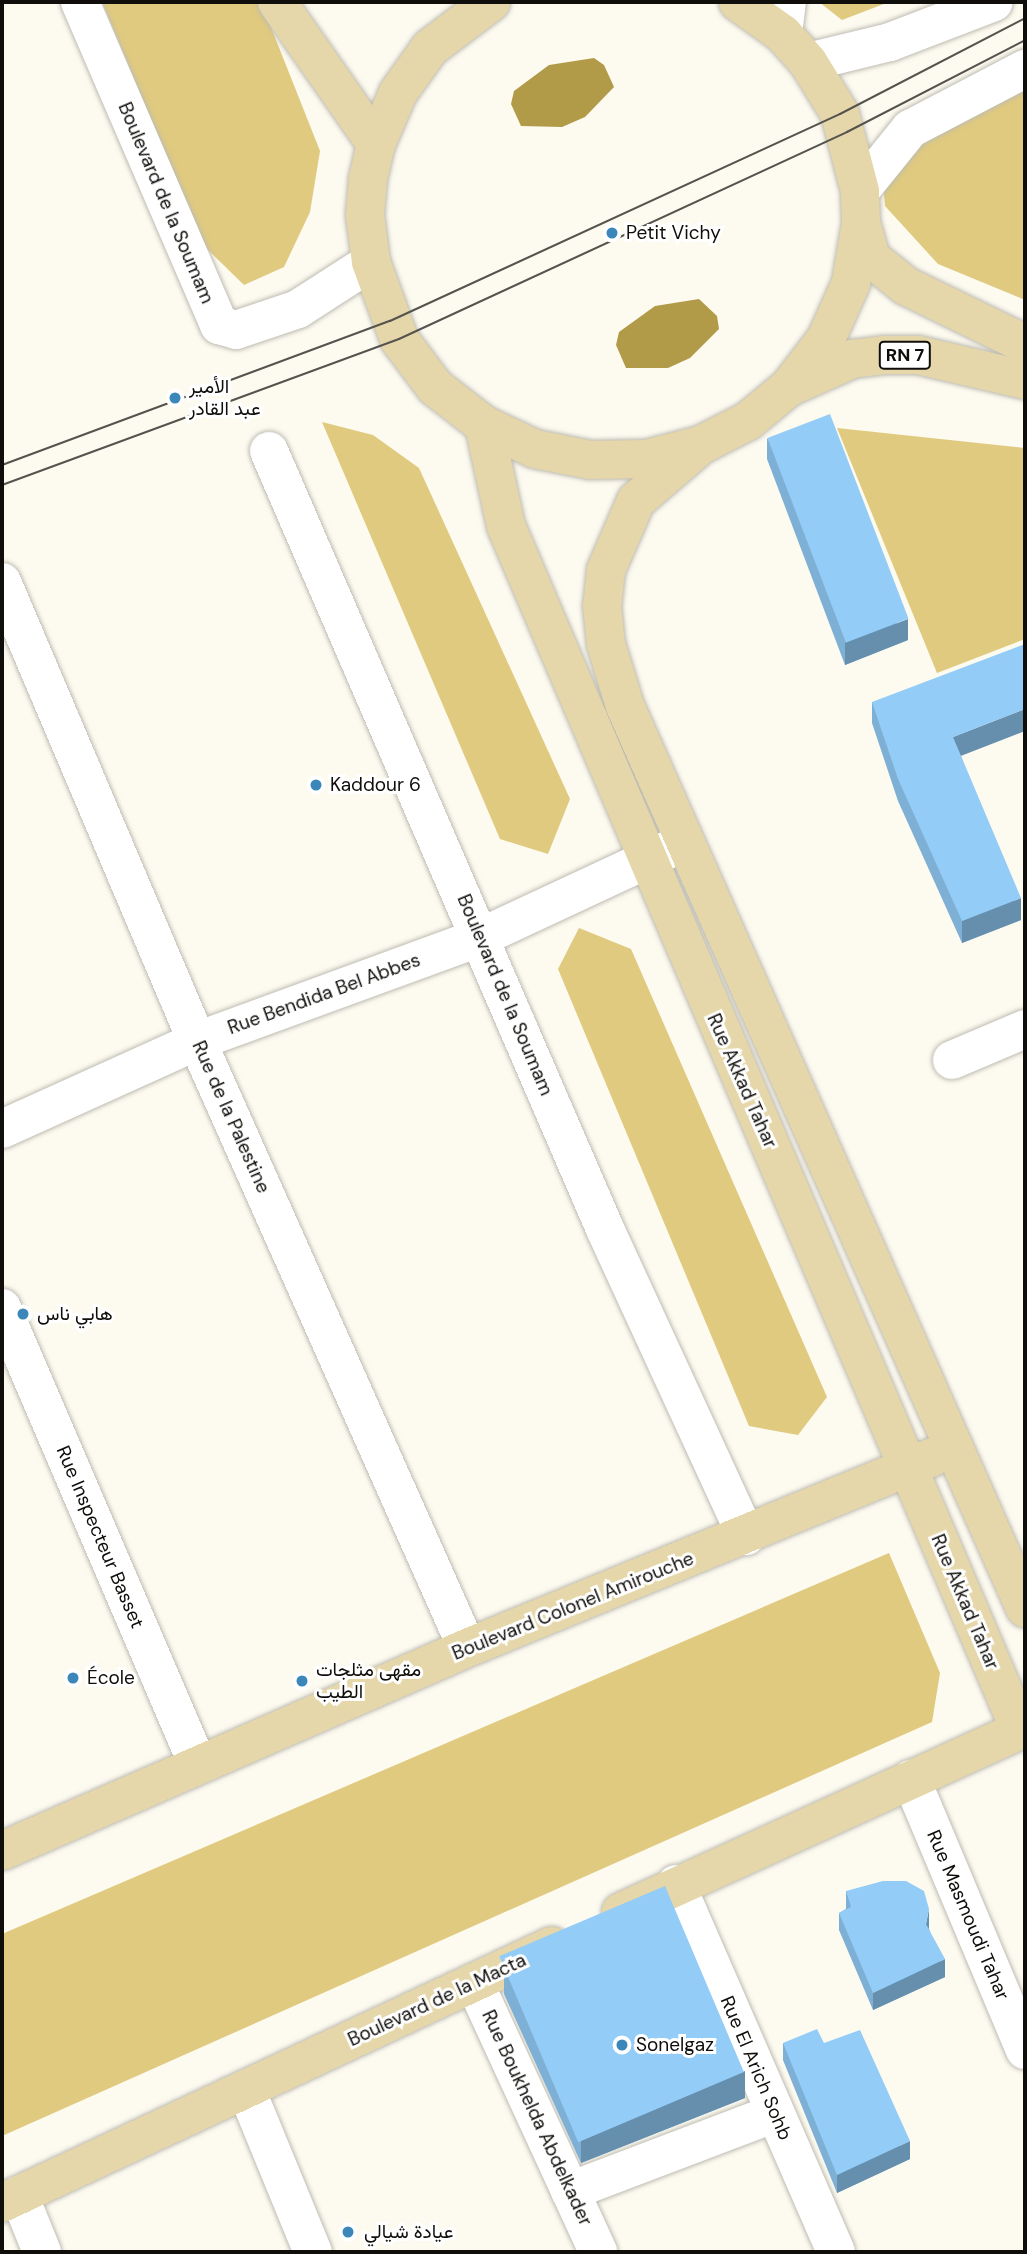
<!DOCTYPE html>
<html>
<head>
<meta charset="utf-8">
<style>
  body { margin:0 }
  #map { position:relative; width:1027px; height:2254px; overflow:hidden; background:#fdfaf0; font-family:"DM Sans",Vazirmatn,sans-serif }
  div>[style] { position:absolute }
  .green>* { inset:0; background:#e0ca7f }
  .water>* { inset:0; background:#b29b48 }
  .roads { filter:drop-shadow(0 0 2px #bebcb2) drop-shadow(0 0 2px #bebcb2) }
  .street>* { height:38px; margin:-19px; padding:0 19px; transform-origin:19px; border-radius:19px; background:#fff }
  .secondary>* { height:38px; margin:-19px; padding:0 19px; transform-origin:19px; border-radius:19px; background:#fff }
  .primary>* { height:38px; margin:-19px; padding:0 19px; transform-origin:19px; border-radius:19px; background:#e5d7a9 }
  .tram>* { height:2px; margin:-1px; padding:0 1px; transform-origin:1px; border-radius:1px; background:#54534e }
  .wall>* { inset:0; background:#7eafd4 }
  .shaded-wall>* { inset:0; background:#668fad }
  .building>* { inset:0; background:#92ccf7; transform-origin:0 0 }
  .dots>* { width:19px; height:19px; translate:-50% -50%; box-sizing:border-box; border:4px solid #fff; border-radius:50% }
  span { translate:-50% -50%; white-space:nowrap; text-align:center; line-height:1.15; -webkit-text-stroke:6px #fff; paint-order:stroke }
  .shield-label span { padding:2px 5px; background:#fff; border:2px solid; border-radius:5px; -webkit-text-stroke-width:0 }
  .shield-label { font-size:18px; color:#0f0e0b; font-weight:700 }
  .street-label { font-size:19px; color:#0f0e0b }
  .poi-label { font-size:19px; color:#0f0e0b }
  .left { translate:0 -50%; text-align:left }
  .frame { position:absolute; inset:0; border:4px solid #0f0e0b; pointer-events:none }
</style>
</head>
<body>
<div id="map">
  <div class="green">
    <div style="clip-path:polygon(102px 2px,261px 2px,320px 151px,310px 212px,284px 267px,244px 285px,204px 246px)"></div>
    <div style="clip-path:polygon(819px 2px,889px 2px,842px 20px)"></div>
    <div style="clip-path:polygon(1025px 79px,1025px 300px,938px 264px,885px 206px,882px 172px,898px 145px)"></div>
    <div style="clip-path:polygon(322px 422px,373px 435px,419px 468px,570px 799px,548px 854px,500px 839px)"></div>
    <div style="clip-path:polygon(837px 428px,1025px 448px,1025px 639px,937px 673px)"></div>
    <div style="clip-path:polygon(579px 928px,631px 949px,827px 1397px,798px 1435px,749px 1426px,558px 969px)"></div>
    <div style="clip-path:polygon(889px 1553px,940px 1673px,932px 1722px,2px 2136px,2px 1934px)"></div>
  </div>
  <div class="water">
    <div style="clip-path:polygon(594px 58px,604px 65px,614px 87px,585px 117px,562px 127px,521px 126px,511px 104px,514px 91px,549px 65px)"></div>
    <div style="clip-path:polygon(699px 299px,717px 316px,719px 329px,690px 358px,668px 368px,626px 368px,616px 345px,619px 332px,655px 306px)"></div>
  </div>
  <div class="roads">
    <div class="street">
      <div style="left:80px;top:2px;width:352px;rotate:66.7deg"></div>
      <div style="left:219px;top:325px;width:18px;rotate:16deg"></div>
      <div style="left:236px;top:330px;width:65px;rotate:-18.7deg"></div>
      <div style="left:298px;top:309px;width:87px;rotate:-32.8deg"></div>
      <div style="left:269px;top:451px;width:847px;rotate:66.64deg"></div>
      <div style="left:605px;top:1229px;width:338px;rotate:65.3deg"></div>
      <div style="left:2px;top:582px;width:499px;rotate:67deg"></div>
      <div style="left:197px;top:1041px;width:664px;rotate:66.02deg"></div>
      <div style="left:952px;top:1060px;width:79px;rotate:-23deg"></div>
      <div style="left:2px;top:1129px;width:214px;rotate:-24.3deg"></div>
      <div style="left:197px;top:1041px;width:302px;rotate:-20.1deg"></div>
      <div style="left:481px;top:937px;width:225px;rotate:-25deg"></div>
      <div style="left:2px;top:1308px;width:497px;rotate:66.8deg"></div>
      <div style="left:911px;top:1779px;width:294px;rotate:67.2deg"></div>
      <div style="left:676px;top:1884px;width:401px;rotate:66.5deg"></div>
      <div style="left:475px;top:1984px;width:295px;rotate:65.3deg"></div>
      <div style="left:246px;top:2089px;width:176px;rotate:67.7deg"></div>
      <div style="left:570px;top:2191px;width:219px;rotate:-20.8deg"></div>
      <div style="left:19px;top:2195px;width:61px;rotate:68deg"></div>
    </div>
    <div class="secondary">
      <div style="left:783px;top:34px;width:32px;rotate:-83deg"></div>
      <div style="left:808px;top:62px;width:84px;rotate:-13.7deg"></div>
      <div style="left:890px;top:42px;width:111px;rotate:-21deg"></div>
      <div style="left:860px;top:191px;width:80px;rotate:-51.1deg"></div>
      <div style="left:910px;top:129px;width:130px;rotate:-27.6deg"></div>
    </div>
    <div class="primary">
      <div style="left:277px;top:2px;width:173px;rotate:55.1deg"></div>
      <div style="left:491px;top:2px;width:76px;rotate:143deg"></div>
      <div style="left:430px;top:48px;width:55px;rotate:125.4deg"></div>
      <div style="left:398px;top:93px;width:56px;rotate:113.3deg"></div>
      <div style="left:376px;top:144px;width:37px;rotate:103deg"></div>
      <div style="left:368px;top:180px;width:35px;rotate:95deg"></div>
      <div style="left:365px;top:215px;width:47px;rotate:82.7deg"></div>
      <div style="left:371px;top:262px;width:82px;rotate:70deg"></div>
      <div style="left:399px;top:339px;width:60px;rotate:53.1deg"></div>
      <div style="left:435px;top:387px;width:62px;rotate:37.8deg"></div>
      <div style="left:484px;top:425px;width:56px;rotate:25.2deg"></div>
      <div style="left:535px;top:449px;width:56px;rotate:11.3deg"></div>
      <div style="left:590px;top:460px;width:57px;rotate:-1deg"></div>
      <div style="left:647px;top:459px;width:56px;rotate:-14.5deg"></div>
      <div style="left:701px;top:445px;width:53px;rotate:-27.1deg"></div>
      <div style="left:748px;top:421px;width:53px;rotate:-39.7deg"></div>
      <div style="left:789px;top:387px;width:61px;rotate:-52.4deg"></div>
      <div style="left:826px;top:339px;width:61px;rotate:-65.9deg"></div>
      <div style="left:851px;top:283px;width:61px;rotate:-80.5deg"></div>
      <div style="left:861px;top:223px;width:32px;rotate:-92deg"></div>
      <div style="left:860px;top:191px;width:80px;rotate:-104.6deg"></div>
      <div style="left:840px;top:114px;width:61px;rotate:-121.6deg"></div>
      <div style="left:808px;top:62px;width:38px;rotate:-132deg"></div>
      <div style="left:783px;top:34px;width:55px;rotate:-144.6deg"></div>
      <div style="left:861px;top:223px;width:36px;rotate:74deg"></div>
      <div style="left:871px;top:258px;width:45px;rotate:38.7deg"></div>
      <div style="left:906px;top:286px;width:132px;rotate:26deg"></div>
      <div style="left:794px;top:385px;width:64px;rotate:-24.1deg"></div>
      <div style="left:852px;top:359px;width:32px;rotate:-7deg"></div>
      <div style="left:884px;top:355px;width:34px"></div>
      <div style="left:918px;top:355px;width:110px;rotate:13.2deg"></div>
      <div style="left:484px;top:425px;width:103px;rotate:77.7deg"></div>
      <div style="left:506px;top:526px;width:1309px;rotate:66.88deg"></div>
      <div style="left:695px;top:450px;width:78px;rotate:139.2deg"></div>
      <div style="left:636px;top:501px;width:75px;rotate:113.5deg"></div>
      <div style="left:606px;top:570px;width:36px;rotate:96deg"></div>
      <div style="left:602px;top:606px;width:38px;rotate:84deg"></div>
      <div style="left:606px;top:644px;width:65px;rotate:73deg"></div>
      <div style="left:625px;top:706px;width:987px;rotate:66.08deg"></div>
      <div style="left:2px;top:1851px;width:507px;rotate:-23.58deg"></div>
      <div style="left:467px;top:1648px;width:504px;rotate:-22.29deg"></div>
      <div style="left:621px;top:1912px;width:444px;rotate:-24.5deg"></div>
      <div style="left:2px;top:2203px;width:607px;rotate:-25.05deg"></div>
    </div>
  </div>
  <div class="tram">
    <div style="left:2px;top:465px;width:414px;rotate:-20.4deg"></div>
    <div style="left:390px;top:321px;width:495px;rotate:-24.7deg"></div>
    <div style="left:840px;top:114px;width:208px;rotate:-27.4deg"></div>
    <div style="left:2px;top:485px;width:423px;rotate:-20.2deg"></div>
    <div style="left:399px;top:339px;width:494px;rotate:-24.8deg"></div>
    <div style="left:847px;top:132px;width:200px;rotate:-27.3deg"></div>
  </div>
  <div class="wall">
    <div style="clip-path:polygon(767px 438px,908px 640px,845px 665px,767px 459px)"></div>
    <div style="clip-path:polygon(872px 702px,961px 756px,1021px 920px,962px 943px,898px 801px,872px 723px)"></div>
    <div style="clip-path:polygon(846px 1891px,929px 1926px,929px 1929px,945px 1977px,873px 2010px,839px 1930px,839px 1913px,846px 1909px)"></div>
    <div style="clip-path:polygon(504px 1966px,745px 2098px,581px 2163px,504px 1994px)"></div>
    <div style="clip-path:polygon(783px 2043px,824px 2043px,910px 2159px,837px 2193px,783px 2060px)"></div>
  </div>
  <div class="shaded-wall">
    <div style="clip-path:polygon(908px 619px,908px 640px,845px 665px,845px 643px)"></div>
    <div style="clip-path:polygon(1025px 709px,1025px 731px,953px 759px,953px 737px)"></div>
    <div style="clip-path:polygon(1021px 898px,1021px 920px,962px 943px,962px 921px)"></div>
    <div style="clip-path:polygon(929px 1909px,929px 1926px,926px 1941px,926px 1924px)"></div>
    <div style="clip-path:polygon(945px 1959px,945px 1977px,873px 2010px,873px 1993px)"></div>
    <div style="clip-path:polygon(745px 2071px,745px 2098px,581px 2163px,581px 2135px)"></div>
    <div style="clip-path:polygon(910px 2141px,910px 2159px,837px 2193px,837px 2175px)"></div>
  </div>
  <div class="building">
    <div style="left:830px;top:414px;width:219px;height:67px;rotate:69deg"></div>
    <div style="clip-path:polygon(1025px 644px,1025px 709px,953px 737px,1021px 898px,962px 921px,898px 779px,872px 702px)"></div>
    <div style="clip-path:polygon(883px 1881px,906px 1881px,924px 1891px,929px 1909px,926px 1924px,945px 1959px,873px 1993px,839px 1913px,851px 1907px,846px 1891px)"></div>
    <div style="left:665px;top:1886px;width:202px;height:180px;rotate:67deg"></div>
    <div style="clip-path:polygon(817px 2029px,824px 2043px,860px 2030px,910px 2141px,837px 2175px,783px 2043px)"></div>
  </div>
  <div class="dots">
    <div style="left:612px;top:233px;background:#3b87ba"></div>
    <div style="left:175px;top:398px;background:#3b87ba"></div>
    <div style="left:316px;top:785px;background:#3b87ba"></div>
    <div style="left:23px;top:1314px;background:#3b87ba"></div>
    <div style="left:73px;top:1678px;background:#3b87ba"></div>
    <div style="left:302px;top:1681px;background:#3b87ba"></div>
    <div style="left:622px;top:2045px;background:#3b87ba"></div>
    <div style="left:348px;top:2232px;background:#3b87ba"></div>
  </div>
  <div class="shield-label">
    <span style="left:905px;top:355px">RN 7</span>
  </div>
  <div class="street-label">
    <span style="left:166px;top:203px;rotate:67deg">Boulevard de la Soumam</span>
    <span style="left:324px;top:994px;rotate:-20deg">Rue Bendida Bel Abbes</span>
    <span style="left:505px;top:995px;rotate:67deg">Boulevard de la Soumam</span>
    <span style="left:742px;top:1081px;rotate:66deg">Rue Akkad Tahar</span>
    <span style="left:231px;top:1117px;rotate:66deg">Rue de la Palestine</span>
    <span style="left:100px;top:1537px;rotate:67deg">Rue Inspecteur Basset</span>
    <span style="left:965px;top:1602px;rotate:67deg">Rue Akkad Tahar</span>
    <span style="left:573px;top:1606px;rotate:-22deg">Boulevard Colonel Amirouche</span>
    <span style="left:968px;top:1915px;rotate:67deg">Rue Masmoudi Tahar</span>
    <span style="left:437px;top:2000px;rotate:-25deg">Boulevard de la Macta</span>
    <span style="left:756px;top:2068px;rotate:67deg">Rue El Arich Sohb</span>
    <span style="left:537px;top:2118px;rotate:65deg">Rue Boukhelda Abdelkader</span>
  </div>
  <div class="poi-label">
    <span class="left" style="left:626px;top:233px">Petit Vichy</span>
    <span class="left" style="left:189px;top:398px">الأمير<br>عبد القادر</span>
    <span class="left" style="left:330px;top:785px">Kaddour 6</span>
    <span class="left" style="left:37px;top:1314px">هابي ناس</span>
    <span class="left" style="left:316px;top:1681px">مقهى مثلجات<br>الطيب</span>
    <span class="left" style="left:87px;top:1678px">École</span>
    <span class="left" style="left:636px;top:2045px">Sonelgaz</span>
    <span class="left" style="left:364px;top:2232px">عيادة شيالي</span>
  </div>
  <div class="frame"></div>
</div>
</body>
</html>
